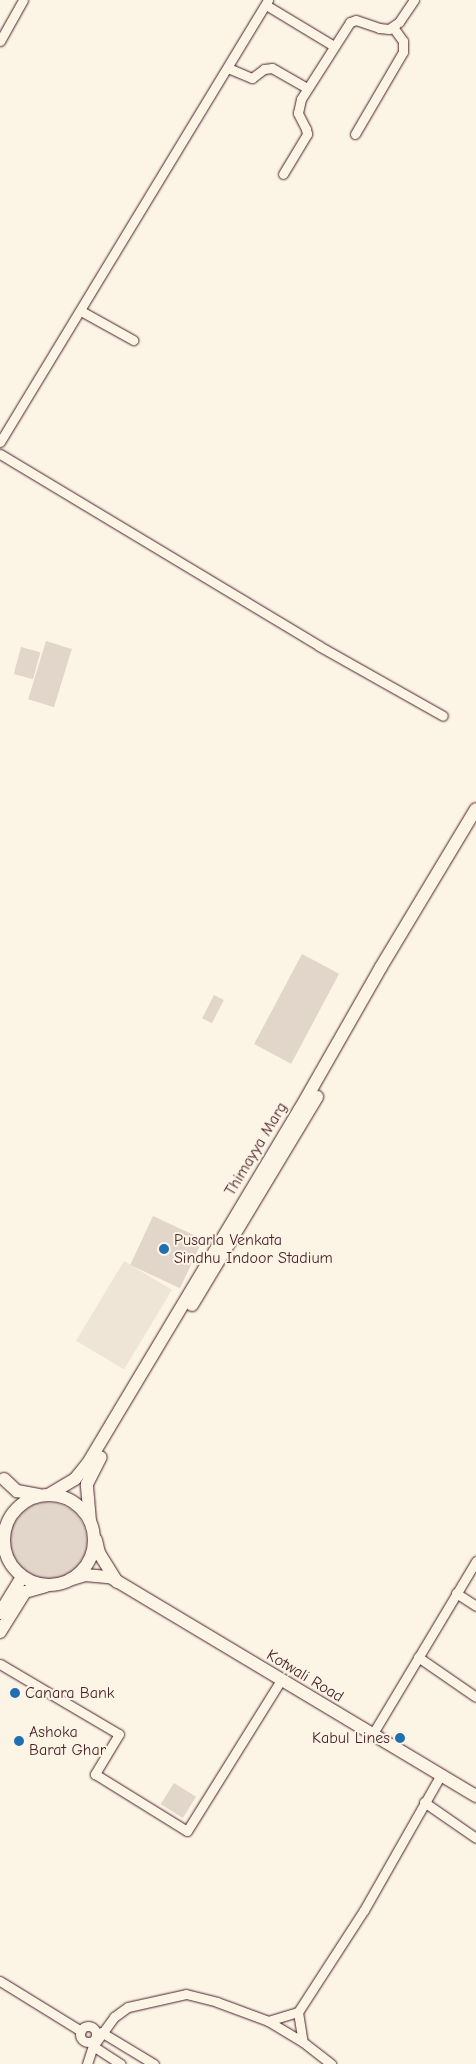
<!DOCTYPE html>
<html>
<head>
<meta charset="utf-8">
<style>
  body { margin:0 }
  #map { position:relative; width:476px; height:2064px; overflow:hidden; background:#fcf5e5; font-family:"Comic Neue",sans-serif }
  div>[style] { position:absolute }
  .built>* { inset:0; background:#eee5d7; transform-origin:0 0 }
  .green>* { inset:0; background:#e2d5ca; transform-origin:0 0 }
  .round { border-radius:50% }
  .roads { filter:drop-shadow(0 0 1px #4a1f2b) drop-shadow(0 0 1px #4a1f2b) }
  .street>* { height:9px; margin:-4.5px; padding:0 4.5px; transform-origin:4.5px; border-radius:4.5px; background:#fcf5e5 }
  .street>.ring { margin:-4.5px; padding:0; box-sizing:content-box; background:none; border:9px solid #fcf5e5; border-radius:50% }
  .secondary>* { height:12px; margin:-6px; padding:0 6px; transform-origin:6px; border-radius:6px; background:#fcf5e5 }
  .secondary>.ring { margin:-6px; padding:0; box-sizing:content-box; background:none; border:12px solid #fcf5e5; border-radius:50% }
  .dots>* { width:14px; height:14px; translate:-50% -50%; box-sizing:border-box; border:2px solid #fcf5e5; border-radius:50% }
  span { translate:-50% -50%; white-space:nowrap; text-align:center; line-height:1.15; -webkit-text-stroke:4px #fcf5e5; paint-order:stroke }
  .street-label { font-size:16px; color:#4a1f2b }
  .poi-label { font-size:16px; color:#4a1f2b }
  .left { translate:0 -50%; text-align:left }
  .right { translate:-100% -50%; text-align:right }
</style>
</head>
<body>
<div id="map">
  <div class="built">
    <div style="left:124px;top:1261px;width:56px;height:93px;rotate:31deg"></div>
  </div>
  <div class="green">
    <div style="left:46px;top:641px;width:27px;height:61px;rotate:17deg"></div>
    <div style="left:21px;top:647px;width:20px;height:28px;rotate:15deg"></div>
    <div style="left:302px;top:954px;width:42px;height:102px;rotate:28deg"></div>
    <div style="left:214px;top:995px;width:11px;height:26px;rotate:27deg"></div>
    <div style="left:153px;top:1216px;width:55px;height:54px;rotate:25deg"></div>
    <div class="round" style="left:9px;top:1502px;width:78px;height:78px"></div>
    <div style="left:174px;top:1783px;width:26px;height:25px;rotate:32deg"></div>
  </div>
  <div class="roads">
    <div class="street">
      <div style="left:266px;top:5px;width:79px;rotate:31.1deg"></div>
      <div style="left:0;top:41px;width:47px;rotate:-60.7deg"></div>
      <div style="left:228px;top:68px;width:26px;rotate:23deg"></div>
      <div style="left:252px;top:78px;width:15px;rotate:-37deg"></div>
      <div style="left:264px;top:69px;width:8px;rotate:-7deg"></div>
      <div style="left:272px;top:68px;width:40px;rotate:29.7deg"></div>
      <div style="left:355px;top:134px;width:95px;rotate:-59.7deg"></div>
      <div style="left:403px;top:52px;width:11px;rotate:-90deg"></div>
      <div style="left:403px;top:41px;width:17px;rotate:-126deg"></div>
      <div style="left:283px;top:174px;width:47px;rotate:-59deg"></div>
      <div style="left:307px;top:134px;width:5px;rotate:-101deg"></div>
      <div style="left:306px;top:129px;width:18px;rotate:-117deg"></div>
      <div style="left:298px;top:113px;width:14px;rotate:-78deg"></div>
      <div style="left:301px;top:99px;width:91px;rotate:-57.5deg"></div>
      <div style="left:350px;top:22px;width:6px;rotate:-18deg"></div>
      <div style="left:356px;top:20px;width:24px;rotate:19deg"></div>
      <div style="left:379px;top:28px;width:10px;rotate:6deg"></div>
      <div style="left:389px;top:29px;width:12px;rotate:-35deg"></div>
      <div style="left:399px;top:22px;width:27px;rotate:-56deg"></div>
      <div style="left:81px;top:311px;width:60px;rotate:29.1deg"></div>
      <div style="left:0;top:442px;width:517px;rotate:-58.77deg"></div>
      <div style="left:0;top:454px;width:372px;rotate:31deg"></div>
      <div style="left:319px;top:646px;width:142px;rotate:29.4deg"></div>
      <div style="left:456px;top:1593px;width:24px;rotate:33deg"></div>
      <div style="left:418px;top:1657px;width:70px;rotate:34.6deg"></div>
      <div style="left:0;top:1664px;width:138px;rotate:30.5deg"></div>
      <div style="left:119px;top:1734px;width:47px;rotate:121deg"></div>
      <div style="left:95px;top:1774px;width:108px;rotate:31.8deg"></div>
      <div style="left:187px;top:1831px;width:178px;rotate:-58.1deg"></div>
      <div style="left:372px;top:1735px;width:203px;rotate:-59.1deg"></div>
      <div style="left:424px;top:1802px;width:63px;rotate:34.7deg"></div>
      <div style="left:0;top:1981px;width:95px;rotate:31.7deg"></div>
      <div style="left:298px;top:2012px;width:30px;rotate:81deg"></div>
      <div style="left:268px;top:2021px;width:31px;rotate:-17deg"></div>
      <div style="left:298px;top:2012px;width:121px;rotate:-57.1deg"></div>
      <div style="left:364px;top:1910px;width:154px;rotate:-60.4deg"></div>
      <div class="ring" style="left:80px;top:2026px;width:7px;height:7px"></div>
      <div style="left:101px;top:2032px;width:62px;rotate:31.1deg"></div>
      <div style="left:93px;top:2046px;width:33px;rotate:33deg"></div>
      <div style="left:87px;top:2064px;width:19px;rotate:-72deg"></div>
      <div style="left:93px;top:2046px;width:36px;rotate:-54deg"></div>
      <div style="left:114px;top:2017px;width:17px;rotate:-36deg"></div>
      <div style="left:128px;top:2007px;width:59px;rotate:-12.6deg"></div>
      <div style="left:186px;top:1994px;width:32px;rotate:14deg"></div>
      <div style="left:217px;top:2002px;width:54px;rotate:20.4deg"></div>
      <div style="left:268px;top:2021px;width:41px;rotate:31deg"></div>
      <div style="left:303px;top:2042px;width:36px;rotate:38deg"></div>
    </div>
    <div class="secondary">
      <div style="left:192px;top:1305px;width:243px;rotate:-59deg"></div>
      <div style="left:4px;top:1479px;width:18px;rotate:43deg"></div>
      <div style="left:17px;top:1491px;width:22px;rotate:10deg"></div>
      <div style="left:50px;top:1494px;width:29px;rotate:-31deg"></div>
      <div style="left:75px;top:1479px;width:21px;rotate:-51deg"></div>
      <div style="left:88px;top:1463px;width:413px;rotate:-59.1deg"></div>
      <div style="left:300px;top:1109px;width:163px;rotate:-60.3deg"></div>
      <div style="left:381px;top:967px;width:184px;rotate:-59deg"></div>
      <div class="ring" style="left:4px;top:1495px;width:78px;height:78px"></div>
      <div style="left:90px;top:1521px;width:37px;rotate:-95deg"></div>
      <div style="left:87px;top:1484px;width:30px;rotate:-63deg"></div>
      <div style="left:96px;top:1540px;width:13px;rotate:77deg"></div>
      <div style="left:99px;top:1553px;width:34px;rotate:58deg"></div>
      <div style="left:72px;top:1579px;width:14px;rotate:-17deg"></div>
      <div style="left:85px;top:1575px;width:25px;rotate:5deg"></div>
      <div style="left:110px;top:1577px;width:427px;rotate:30.9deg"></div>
      <div style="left:0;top:1613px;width:42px;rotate:-58.6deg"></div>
      <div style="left:0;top:1632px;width:47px;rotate:-58deg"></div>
      <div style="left:25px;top:1592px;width:22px;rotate:-16deg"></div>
    </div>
  </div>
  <div class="dots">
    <div style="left:164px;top:1249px;background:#1f6fb2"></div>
    <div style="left:15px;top:1693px;background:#1f6fb2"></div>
    <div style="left:400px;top:1738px;background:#1f6fb2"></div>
    <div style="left:19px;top:1741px;background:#1f6fb2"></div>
  </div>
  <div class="street-label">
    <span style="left:256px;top:1149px;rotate:-59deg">Thimayya Marg</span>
    <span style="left:305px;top:1676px;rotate:31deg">Kotwali Road</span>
  </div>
  <div class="poi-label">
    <span class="left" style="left:174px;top:1249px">Pusarla Venkata<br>Sindhu Indoor Stadium</span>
    <span class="left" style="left:25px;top:1693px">Canara Bank</span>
    <span class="left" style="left:29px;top:1741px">Ashoka<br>Barat Ghar</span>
    <span class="right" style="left:390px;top:1738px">Kabul Lines</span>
  </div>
</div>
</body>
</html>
